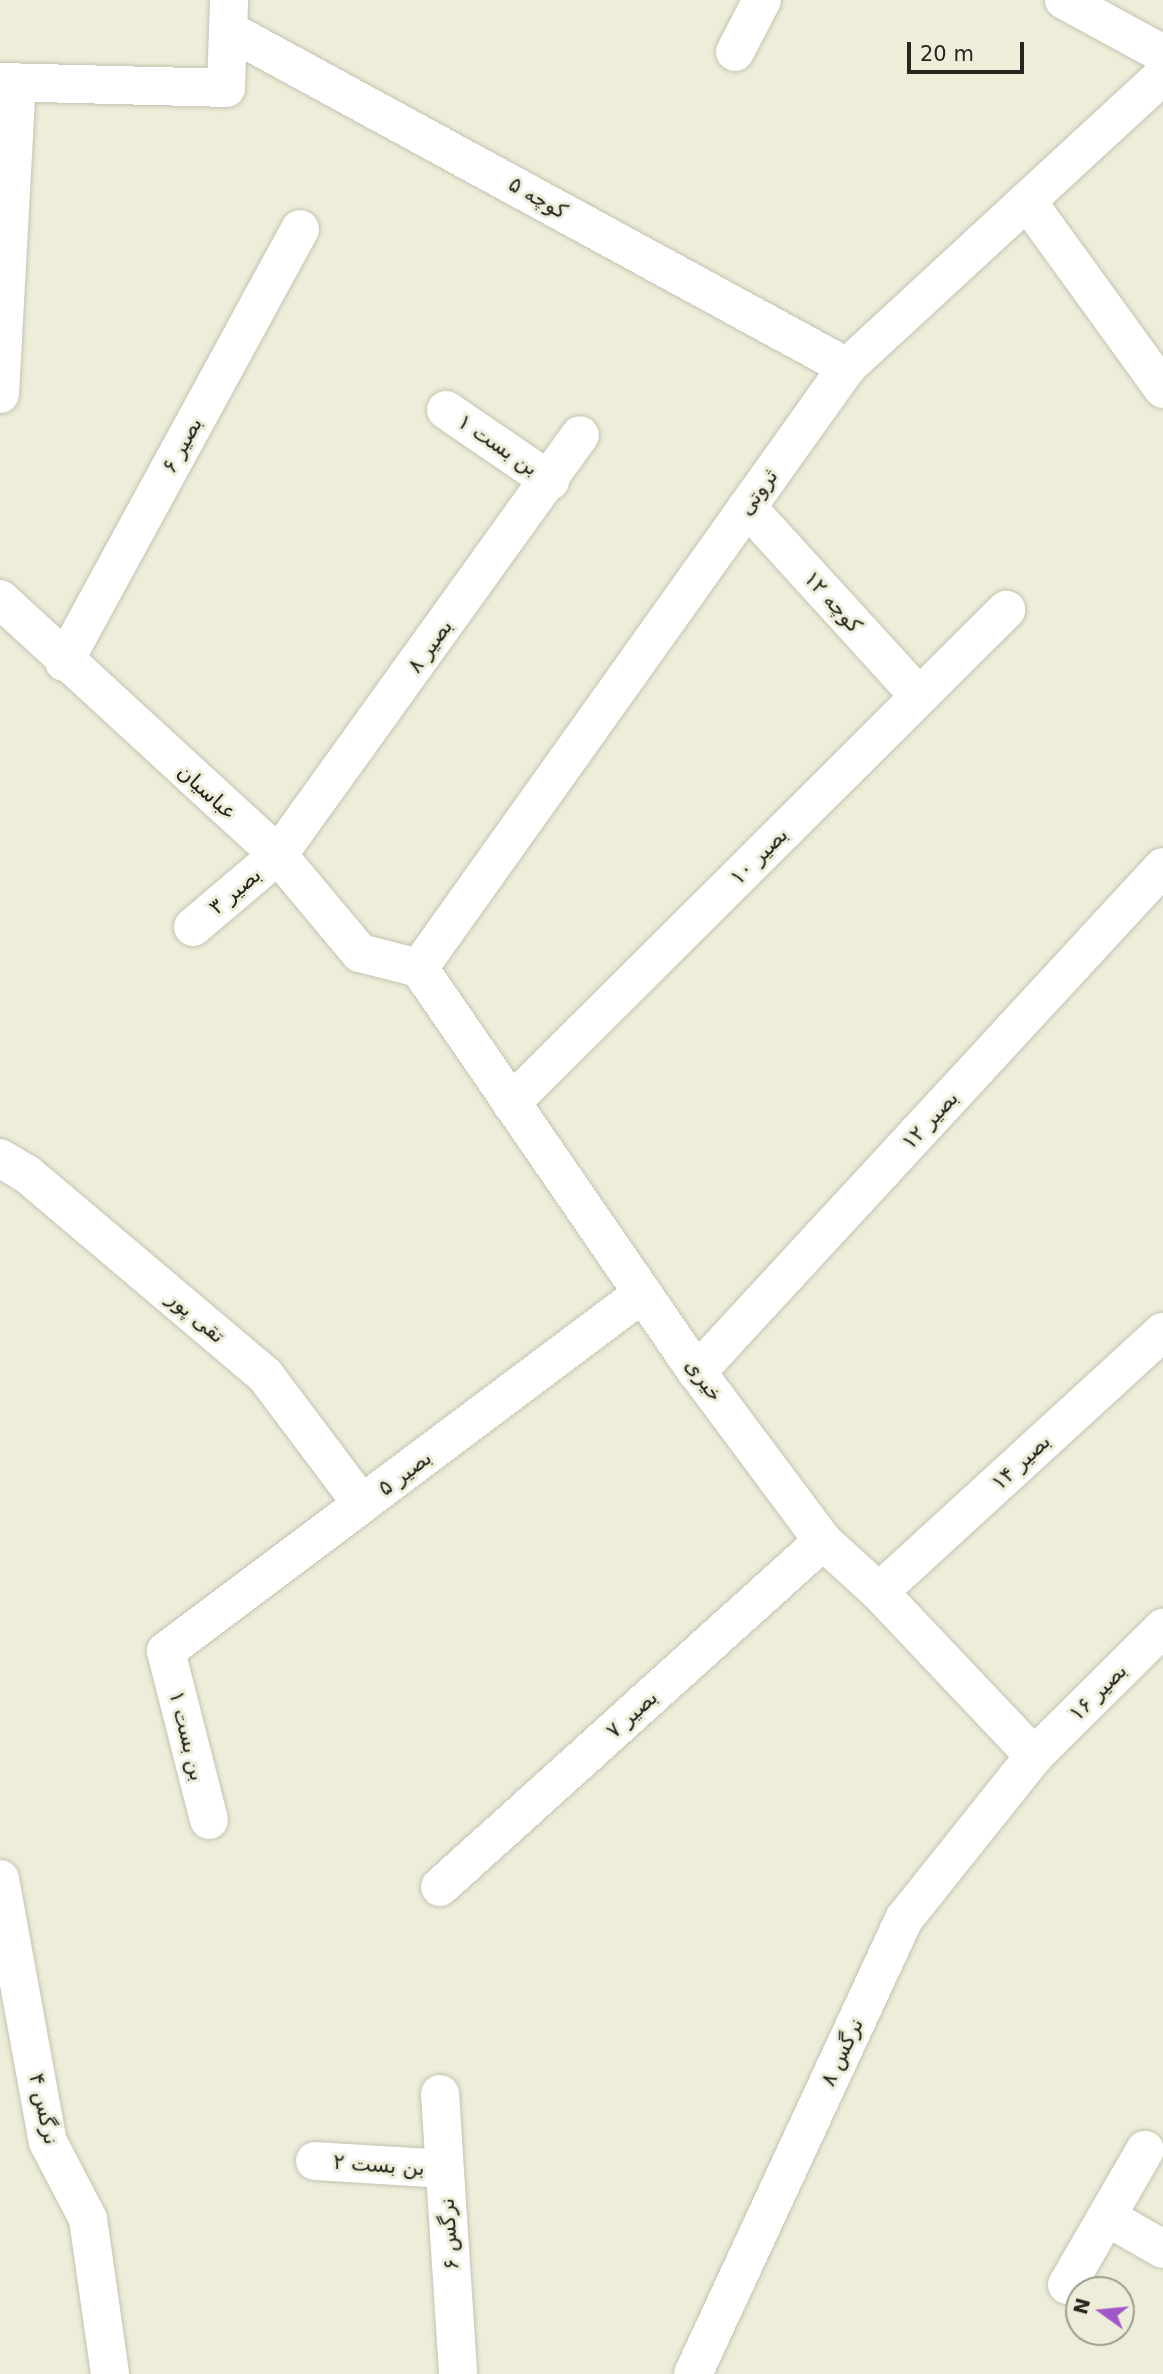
<!DOCTYPE html>
<html>
<head>
<meta charset="utf-8">
<style>
  body { margin:0 }
  #map { position:relative; width:1163px; height:2374px; overflow:hidden; background:#ededda; font-family:"DejaVu Sans",Vazirmatn,sans-serif }
  div>[style] { position:absolute }
  .roads { filter:drop-shadow(0 0 2px #c4c3b1) drop-shadow(0 0 2px #c4c3b1) }
  .minor>* { height:38px; margin:-19px; padding:0 19px; transform-origin:19px; border-radius:19px; background:#fff }
  span { translate:-50% -50%; white-space:nowrap; text-align:center; line-height:1.15; -webkit-text-stroke:6px #ededda; paint-order:stroke }
  .street-label { font-size:21px; color:#26261f }
  .north { position:absolute; left:1065px; top:2276px; width:70px; height:70px; box-sizing:border-box; background:#ededda; border:2px solid #9d9d8f; border-radius:50%; rotate:285deg; font-size:19px; font-weight:700; line-height:28px; text-align:center; color:#26261f }
  .north::after { content:''; display:block; margin:auto; width:24px; height:32px; background:#a257c9; clip-path:polygon(50% 0,100% 100%,50% 72%,0 100%) }
  .scale { position:absolute; left:907px; top:42px; width:117px; height:32px; box-sizing:border-box; border:4px solid #26261f; border-top:0; padding-left:9px; font-size:21px; line-height:24px; white-space:nowrap; color:#26261f; -webkit-text-stroke:5px #ededda; paint-order:stroke }
</style>
</head>
<body>
<div id="map">
  <div class="roads">
    <div class="minor">
      <div style="left:1064px;top:0;width:113px;rotate:28.6deg"></div>
      <div style="left:228px;top:30px;width:705px;rotate:28.57deg"></div>
      <div style="left:735px;top:52px;width:59px;rotate:-62.6deg"></div>
      <div style="left:0;top:82px;width:226px;rotate:1.5deg"></div>
      <div style="left:226px;top:88px;width:88px;rotate:-88deg"></div>
      <div style="left:1027px;top:201px;width:232px;rotate:54.1deg"></div>
      <div style="left:0;top:394px;width:312px;rotate:-86.9deg"></div>
      <div style="left:446px;top:410px;width:126px;rotate:34.3deg"></div>
      <div style="left:747px;top:507px;width:256px;rotate:47.7deg"></div>
      <div style="left:0;top:599px;width:378px;rotate:42.6deg"></div>
      <div style="left:278px;top:855px;width:128px;rotate:50.1deg"></div>
      <div style="left:360px;top:953px;width:61px;rotate:14.3deg"></div>
      <div style="left:64px;top:662px;width:493px;rotate:-61.4deg"></div>
      <div style="left:193px;top:927px;width:111px;rotate:-40.3deg"></div>
      <div style="left:278px;top:855px;width:517px;rotate:-54.28deg"></div>
      <div style="left:419px;top:968px;width:738px;rotate:-54.54deg"></div>
      <div style="left:847px;top:367px;width:430px;rotate:-42.7deg"></div>
      <div style="left:419px;top:968px;width:490px;rotate:55.5deg"></div>
      <div style="left:697px;top:1372px;width:211px;rotate:53.3deg"></div>
      <div style="left:823px;top:1541px;width:76px;rotate:42.3deg"></div>
      <div style="left:879px;top:1592px;width:226px;rotate:46.6deg"></div>
      <div style="left:511px;top:1103px;width:699px;rotate:-44.88deg"></div>
      <div style="left:0;top:1158px;width:31px;rotate:31deg"></div>
      <div style="left:27px;top:1174px;width:312px;rotate:40.2deg"></div>
      <div style="left:265px;top:1375px;width:161px;rotate:53.1deg"></div>
      <div style="left:697px;top:1372px;width:687px;rotate:-47.3deg"></div>
      <div style="left:879px;top:1592px;width:385px;rotate:-42.5deg"></div>
      <div style="left:209px;top:1820px;width:174px;rotate:-104.3deg"></div>
      <div style="left:166px;top:1651px;width:596px;rotate:-36.89deg"></div>
      <div style="left:0;top:1879px;width:267px;rotate:79.7deg"></div>
      <div style="left:48px;top:2142px;width:87px;rotate:62.5deg"></div>
      <div style="left:88px;top:2219px;width:157px;rotate:81.9deg"></div>
      <div style="left:440px;top:1887px;width:516px;rotate:-42.09deg"></div>
      <div style="left:440px;top:2094px;width:281px;rotate:86.3deg"></div>
      <div style="left:315px;top:2161px;width:129px;rotate:3.5deg"></div>
      <div style="left:1107px;top:2217px;width:64px;rotate:29.7deg"></div>
      <div style="left:1067px;top:2285px;width:156px;rotate:-60deg"></div>
      <div style="left:693px;top:2374px;width:502px;rotate:-65.12deg"></div>
      <div style="left:904px;top:1919px;width:208px;rotate:-51.4deg"></div>
      <div style="left:1034px;top:1756px;width:182px;rotate:-44.8deg"></div>
    </div>
  </div>
  <div class="street-label">
    <span style="left:538px;top:198px;rotate:29deg">کوچه ۵</span>
    <span style="left:182px;top:445px;rotate:-61deg">بصیر ۶</span>
    <span style="left:498px;top:445px;rotate:34deg">بن بست ۱</span>
    <span style="left:758px;top:492px;rotate:-54deg">ثروتی</span>
    <span style="left:833px;top:602px;rotate:48deg">کوچه ۱۲</span>
    <span style="left:430px;top:646px;rotate:-54deg">بصیر ۸</span>
    <span style="left:207px;top:792px;rotate:42deg">عباسیان</span>
    <span style="left:759px;top:856px;rotate:-45deg">بصیر ۱۰</span>
    <span style="left:235px;top:891px;rotate:-40deg">بصیر ۳</span>
    <span style="left:930px;top:1120px;rotate:-47deg">بصیر ۱۲</span>
    <span style="left:196px;top:1317px;rotate:40deg">تقی پور</span>
    <span style="left:704px;top:1380px;rotate:54deg">خیری</span>
    <span style="left:1021px;top:1462px;rotate:-43deg">بصیر ۱۴</span>
    <span style="left:405px;top:1473px;rotate:-37deg">بصیر ۵</span>
    <span style="left:1098px;top:1692px;rotate:-45deg">بصیر ۱۶</span>
    <span style="left:632px;top:1714px;rotate:-42deg">بصیر ۷</span>
    <span style="left:187px;top:1736px;rotate:76deg">بن بست ۱</span>
    <span style="left:842px;top:2052px;rotate:-65deg">نرگس ۸</span>
    <span style="left:44px;top:2109px;rotate:77deg">نرگس ۴</span>
    <span style="left:379px;top:2165px;rotate:4deg">بن بست ۲</span>
    <span style="left:449px;top:2234px;rotate:-94deg">نرگس ۶</span>
  </div>
  <div class="north">N</div>
  <div class="scale">20 m</div>
</div>
</body>
</html>
